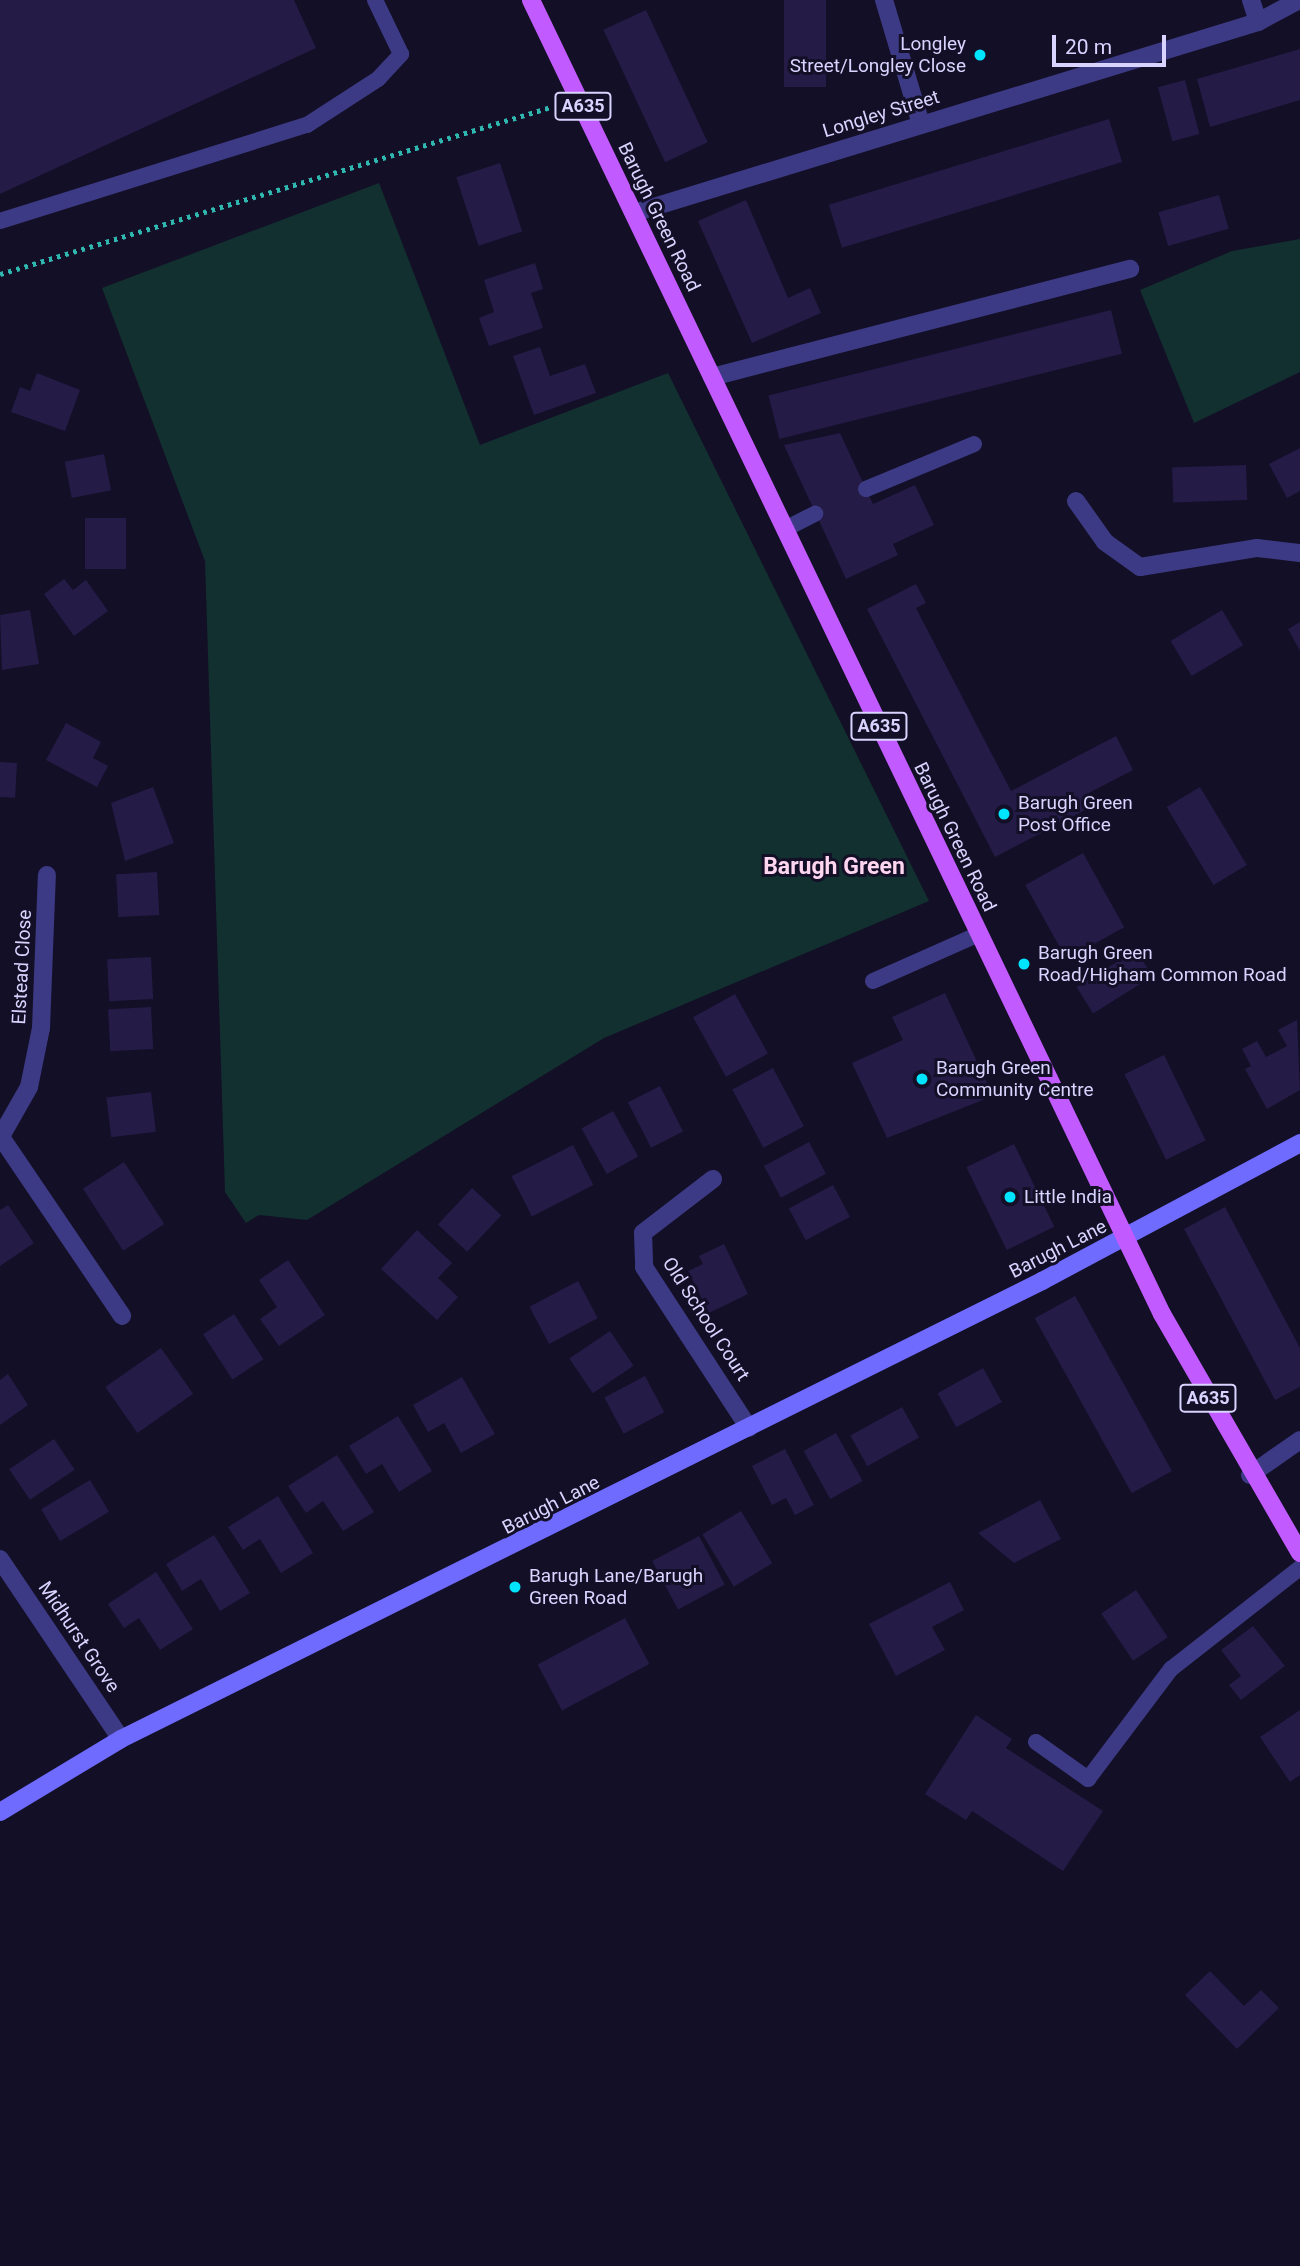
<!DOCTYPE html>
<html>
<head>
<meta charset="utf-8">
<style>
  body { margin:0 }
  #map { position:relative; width:1300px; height:2266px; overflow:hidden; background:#130f26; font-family:Roboto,sans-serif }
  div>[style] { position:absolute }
  .green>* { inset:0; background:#12302f }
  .building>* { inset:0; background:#241b47; transform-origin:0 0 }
  .path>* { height:4.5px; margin-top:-2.25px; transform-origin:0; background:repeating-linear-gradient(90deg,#2fb8b0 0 3.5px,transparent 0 8.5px) }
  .lane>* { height:16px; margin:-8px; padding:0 8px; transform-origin:8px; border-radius:8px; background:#3d3a85 }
  .street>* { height:18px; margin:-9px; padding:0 9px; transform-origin:9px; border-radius:9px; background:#3d3a85 }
  .secondary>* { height:18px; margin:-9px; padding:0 9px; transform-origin:9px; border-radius:9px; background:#6f6bff }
  .primary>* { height:18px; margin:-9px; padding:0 9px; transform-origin:9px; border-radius:9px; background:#c25bff }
  .dots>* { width:19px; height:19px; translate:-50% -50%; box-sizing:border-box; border:4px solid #130f26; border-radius:50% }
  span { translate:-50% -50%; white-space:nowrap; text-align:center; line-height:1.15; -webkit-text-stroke:6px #130f26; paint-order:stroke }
  .shield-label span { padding:2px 5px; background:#130f26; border:2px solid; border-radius:5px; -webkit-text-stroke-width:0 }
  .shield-label { font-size:18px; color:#d9d4ff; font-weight:700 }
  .poi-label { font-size:19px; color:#d9d4ff }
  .right { translate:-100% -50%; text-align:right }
  .left { translate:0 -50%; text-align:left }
  .street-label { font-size:19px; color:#d9d4ff }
  .quarter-label { font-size:23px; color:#ffd6f0; font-weight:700 }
  .scale { position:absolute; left:1052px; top:35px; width:114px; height:32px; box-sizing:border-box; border:4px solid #d9d4ff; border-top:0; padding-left:9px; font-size:21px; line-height:24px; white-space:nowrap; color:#d9d4ff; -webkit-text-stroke:5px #130f26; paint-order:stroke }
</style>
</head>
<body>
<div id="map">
  <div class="green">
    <div style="clip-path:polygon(379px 183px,480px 445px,668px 373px,929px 901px,604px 1038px,307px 1220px,259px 1215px,246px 1223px,225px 1192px,205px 561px,102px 288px)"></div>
    <div style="clip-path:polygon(1300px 239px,1300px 372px,1194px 423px,1140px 290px,1232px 251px)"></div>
  </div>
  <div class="building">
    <div style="clip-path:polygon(0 0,294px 0,316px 48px,0 194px)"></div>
    <div style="left:784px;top:0;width:42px;height:87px"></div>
    <div style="left:646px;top:10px;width:146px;height:47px;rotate:65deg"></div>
    <div style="clip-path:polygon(1300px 49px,1300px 100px,1210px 127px,1197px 79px)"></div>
    <div style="left:1185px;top:80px;width:56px;height:28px;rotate:75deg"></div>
    <div style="left:1109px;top:119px;width:45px;height:293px;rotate:73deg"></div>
    <div style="left:500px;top:163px;width:72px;height:46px;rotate:72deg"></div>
    <div style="left:1219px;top:195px;width:35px;height:63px;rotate:74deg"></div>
    <div style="clip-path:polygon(746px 200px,788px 298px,810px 288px,821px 313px,752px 343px,698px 221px)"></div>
    <div style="clip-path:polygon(535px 263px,543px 289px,531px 293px,543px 328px,489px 346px,479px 318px,494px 312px,484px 280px)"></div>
    <div style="left:1111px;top:310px;width:45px;height:353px;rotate:76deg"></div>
    <div style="clip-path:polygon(540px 347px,550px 376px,585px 364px,596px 393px,534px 415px,513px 356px)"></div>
    <div style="clip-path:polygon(37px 373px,80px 390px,65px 431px,11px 412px,20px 387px,30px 391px)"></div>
    <div style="clip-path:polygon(840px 433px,873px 504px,915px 485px,934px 525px,893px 544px,898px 555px,846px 579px,784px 445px)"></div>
    <div style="clip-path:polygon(1300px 448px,1300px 491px,1287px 498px,1269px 464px)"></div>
    <div style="left:104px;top:454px;width:37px;height:40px;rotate:79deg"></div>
    <div style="left:1246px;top:465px;width:35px;height:74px;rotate:88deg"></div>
    <div style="left:85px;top:518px;width:41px;height:51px"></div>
    <div style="clip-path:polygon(64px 579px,73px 590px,86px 580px,108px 611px,74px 636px,44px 594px)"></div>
    <div style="clip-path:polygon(916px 584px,926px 603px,916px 608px,1011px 791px,1116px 736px,1133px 770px,1083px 796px,1089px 808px,995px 857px,867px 609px)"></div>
    <div style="clip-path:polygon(30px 610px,39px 664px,2px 670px,0 615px)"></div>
    <div style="left:1222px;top:610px;width:41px;height:60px;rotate:59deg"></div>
    <div style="clip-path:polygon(1300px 622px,1300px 651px,1288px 629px)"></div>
    <div style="clip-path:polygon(66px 723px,101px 742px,93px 758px,108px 766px,97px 787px,46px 760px)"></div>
    <div style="left:0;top:762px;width:17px;height:35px;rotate:3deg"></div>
    <div style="clip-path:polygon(153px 787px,174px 843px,125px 861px,111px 803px)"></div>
    <div style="left:1200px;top:787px;width:91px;height:39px;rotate:59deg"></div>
    <div style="left:1083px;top:853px;width:85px;height:66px;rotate:61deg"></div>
    <div style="left:157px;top:872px;width:43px;height:41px;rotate:87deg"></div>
    <div style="left:1136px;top:950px;width:31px;height:70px;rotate:58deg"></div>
    <div style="left:151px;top:957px;width:42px;height:44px;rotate:87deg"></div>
    <div style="clip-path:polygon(945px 993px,993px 1096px,887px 1138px,852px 1063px,903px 1040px,892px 1017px)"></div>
    <div style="left:735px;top:994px;width:68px;height:48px;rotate:61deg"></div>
    <div style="left:151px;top:1007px;width:42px;height:43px;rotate:87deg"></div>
    <div style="clip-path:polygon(1297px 1020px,1300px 1090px,1267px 1109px,1245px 1069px,1251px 1066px,1242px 1049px,1257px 1041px,1266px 1057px,1287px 1046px,1278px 1030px)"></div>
    <div style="left:1164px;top:1055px;width:95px;height:44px;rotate:64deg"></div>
    <div style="left:773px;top:1068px;width:66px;height:46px;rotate:62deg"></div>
    <div style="left:660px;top:1086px;width:51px;height:36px;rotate:63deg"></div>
    <div style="left:151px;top:1092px;width:40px;height:45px;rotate:83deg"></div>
    <div style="left:613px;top:1111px;width:52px;height:36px;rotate:61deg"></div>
    <div style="left:809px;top:1142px;width:36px;height:51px;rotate:62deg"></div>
    <div style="left:1014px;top:1144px;width:92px;height:53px;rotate:64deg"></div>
    <div style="left:573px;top:1145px;width:45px;height:69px;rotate:63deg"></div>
    <div style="left:124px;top:1162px;width:74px;height:49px;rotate:57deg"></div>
    <div style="left:833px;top:1185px;width:36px;height:50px;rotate:62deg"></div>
    <div style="left:472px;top:1188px;width:40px;height:50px;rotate:43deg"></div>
    <div style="clip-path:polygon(8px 1205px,34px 1243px,0 1266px,0 1210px)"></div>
    <div style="clip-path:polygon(1225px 1207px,1300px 1348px,1300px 1387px,1275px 1400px,1184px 1229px)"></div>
    <div style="clip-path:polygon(417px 1230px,452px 1263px,438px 1278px,458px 1297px,437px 1320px,381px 1269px)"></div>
    <div style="clip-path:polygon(724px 1244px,748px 1294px,709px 1313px,688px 1271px,703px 1264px,699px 1256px)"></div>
    <div style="clip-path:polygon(288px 1260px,325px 1315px,279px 1346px,260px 1319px,277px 1307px,259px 1280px)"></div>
    <div style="left:578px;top:1281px;width:42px;height:55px;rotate:62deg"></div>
    <div style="left:1075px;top:1296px;width:200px;height:46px;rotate:61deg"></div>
    <div style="left:234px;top:1314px;width:54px;height:37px;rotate:57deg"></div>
    <div style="left:610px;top:1331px;width:42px;height:49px;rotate:56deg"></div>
    <div style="left:161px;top:1348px;width:56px;height:68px;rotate:55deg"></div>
    <div style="left:983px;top:1368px;width:39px;height:52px;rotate:61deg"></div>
    <div style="clip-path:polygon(8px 1374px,28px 1405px,0 1425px,0 1380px)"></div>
    <div style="left:645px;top:1376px;width:41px;height:46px;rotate:62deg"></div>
    <div style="clip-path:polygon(462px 1377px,495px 1434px,461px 1453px,444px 1423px,428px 1432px,413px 1405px)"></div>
    <div style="left:902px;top:1407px;width:35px;height:59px;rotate:61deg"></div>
    <div style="clip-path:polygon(398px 1416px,432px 1471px,399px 1492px,382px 1464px,366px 1474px,349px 1446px)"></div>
    <div style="left:836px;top:1433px;width:55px;height:37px;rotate:61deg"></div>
    <div style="left:54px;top:1439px;width:37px;height:54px;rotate:56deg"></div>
    <div style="clip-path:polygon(785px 1449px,814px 1505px,795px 1515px,786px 1498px,772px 1505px,752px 1466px)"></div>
    <div style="clip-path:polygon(337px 1455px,374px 1512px,343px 1531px,323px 1501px,306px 1513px,288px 1486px)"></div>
    <div style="left:90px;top:1480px;width:37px;height:57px;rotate:59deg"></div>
    <div style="clip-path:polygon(278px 1496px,313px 1553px,281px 1573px,260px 1539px,243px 1550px,228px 1527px)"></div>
    <div style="clip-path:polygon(1040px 1500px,1061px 1539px,1014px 1563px,978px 1533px)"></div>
    <div style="left:741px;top:1511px;width:61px;height:45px;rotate:59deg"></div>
    <div style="clip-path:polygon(214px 1535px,250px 1593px,220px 1611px,201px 1579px,182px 1591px,166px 1564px)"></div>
    <div style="left:699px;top:1536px;width:55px;height:53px;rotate:62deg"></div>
    <div style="clip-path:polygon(156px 1572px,193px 1629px,160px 1650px,139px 1618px,124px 1628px,108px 1604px)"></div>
    <div style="clip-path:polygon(950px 1582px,964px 1610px,932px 1627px,945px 1650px,896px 1676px,869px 1624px)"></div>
    <div style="left:1136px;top:1590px;width:57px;height:42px;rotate:56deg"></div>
    <div style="left:625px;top:1618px;width:52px;height:99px;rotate:62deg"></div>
    <div style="clip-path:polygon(1253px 1626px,1285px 1666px,1241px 1700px,1229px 1685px,1241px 1676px,1221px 1650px)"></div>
    <div style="clip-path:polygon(1300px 1710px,1300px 1775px,1290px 1782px,1260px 1737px)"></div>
    <div style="clip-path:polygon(976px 1715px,1012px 1739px,1006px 1748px,1103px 1811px,1063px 1871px,972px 1811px,966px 1820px,925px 1794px)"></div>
    <div style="clip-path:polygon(1210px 1971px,1244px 2006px,1261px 1990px,1279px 2008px,1237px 2049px,1185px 1995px)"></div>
  </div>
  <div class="path">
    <div style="left:0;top:274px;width:576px;rotate:-16.86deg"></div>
  </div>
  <div class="lane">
    <div style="left:0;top:221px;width:322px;rotate:-17.4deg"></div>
    <div style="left:307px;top:125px;width:85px;rotate:-32.9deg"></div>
    <div style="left:378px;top:79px;width:34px;rotate:-47deg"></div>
    <div style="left:401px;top:54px;width:60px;rotate:-115.7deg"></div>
    <div style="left:866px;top:489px;width:117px;rotate:-22.6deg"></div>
    <div style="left:785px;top:529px;width:34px;rotate:-27deg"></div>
    <div style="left:873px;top:981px;width:116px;rotate:-23.9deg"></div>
    <div style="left:1036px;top:1742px;width:64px;rotate:35.4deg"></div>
    <div style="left:1088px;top:1779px;width:138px;rotate:-53deg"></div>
    <div style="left:1171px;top:1669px;width:164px;rotate:-38.1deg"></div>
  </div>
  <div class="street">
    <div style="left:884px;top:0;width:129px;rotate:73.4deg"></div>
    <div style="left:1251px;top:0;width:23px;rotate:72deg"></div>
    <div style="left:634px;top:213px;width:653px;rotate:-17.02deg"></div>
    <div style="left:1258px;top:22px;width:47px;rotate:-28.2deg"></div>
    <div style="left:712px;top:377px;width:432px;rotate:-14.5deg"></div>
    <div style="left:1076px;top:501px;width:50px;rotate:54.7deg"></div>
    <div style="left:1105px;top:542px;width:43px;rotate:35.5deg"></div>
    <div style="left:1140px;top:567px;width:119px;rotate:-9.2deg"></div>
    <div style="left:1257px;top:548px;width:43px;rotate:6.6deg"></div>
    <div style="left:1px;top:1137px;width:216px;rotate:55.9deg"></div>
    <div style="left:0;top:1138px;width:59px;rotate:-60.4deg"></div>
    <div style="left:29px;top:1087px;width:60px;rotate:-78.5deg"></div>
    <div style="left:41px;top:1028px;width:153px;rotate:-87.8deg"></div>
    <div style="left:713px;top:1179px;width:88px;rotate:142.4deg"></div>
    <div style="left:643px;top:1233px;width:34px;rotate:88deg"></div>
    <div style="left:644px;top:1267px;width:192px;rotate:56.9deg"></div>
    <div style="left:1250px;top:1475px;width:61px;rotate:-35deg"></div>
    <div style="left:0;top:1559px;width:217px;rotate:56.1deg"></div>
  </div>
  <div class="secondary">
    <div style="left:0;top:1812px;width:141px;rotate:-31.1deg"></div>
    <div style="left:121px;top:1739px;width:1029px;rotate:-26.44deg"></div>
    <div style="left:1042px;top:1281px;width:293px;rotate:-28.1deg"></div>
  </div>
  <div class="primary">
    <div style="left:531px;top:0;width:1458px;rotate:64.35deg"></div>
    <div style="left:1162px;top:1314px;width:276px;rotate:60deg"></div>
  </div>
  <div class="dots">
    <div style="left:980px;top:55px;background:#00e5ff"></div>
    <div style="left:1004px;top:814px;background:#00e5ff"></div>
    <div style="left:1024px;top:964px;background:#00e5ff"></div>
    <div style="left:922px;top:1079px;background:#00e5ff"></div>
    <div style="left:1010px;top:1197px;background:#00e5ff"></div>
    <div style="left:515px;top:1587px;background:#00e5ff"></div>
  </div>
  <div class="shield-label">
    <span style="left:583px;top:106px">A635</span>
    <span style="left:879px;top:726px">A635</span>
    <span style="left:1208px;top:1398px">A635</span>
  </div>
  <div class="poi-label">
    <span class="right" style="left:966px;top:55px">Longley<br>Street/Longley Close</span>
    <span class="left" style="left:1018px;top:814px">Barugh Green<br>Post Office</span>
    <span class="left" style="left:1038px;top:964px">Barugh Green<br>Road/Higham Common Road</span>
    <span class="left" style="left:936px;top:1079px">Barugh Green<br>Community Centre</span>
    <span class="left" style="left:1024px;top:1197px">Little India</span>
    <span class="left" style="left:529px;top:1587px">Barugh Lane/Barugh<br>Green Road</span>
  </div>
  <div class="street-label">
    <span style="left:881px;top:114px;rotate:-17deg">Longley Street</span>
    <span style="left:659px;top:217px;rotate:64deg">Barugh Green Road</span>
    <span style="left:955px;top:837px;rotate:64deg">Barugh Green Road</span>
    <span style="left:22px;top:967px;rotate:-87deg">Elstead Close</span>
    <span style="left:1058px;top:1249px;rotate:-27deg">Barugh Lane</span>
    <span style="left:706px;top:1319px;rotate:57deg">Old School Court</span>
    <span style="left:551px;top:1505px;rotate:-27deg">Barugh Lane</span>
    <span style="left:79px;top:1637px;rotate:56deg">Midhurst Grove</span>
  </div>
  <div class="quarter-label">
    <span style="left:834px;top:867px">Barugh Green</span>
  </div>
  <div class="scale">20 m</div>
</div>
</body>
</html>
